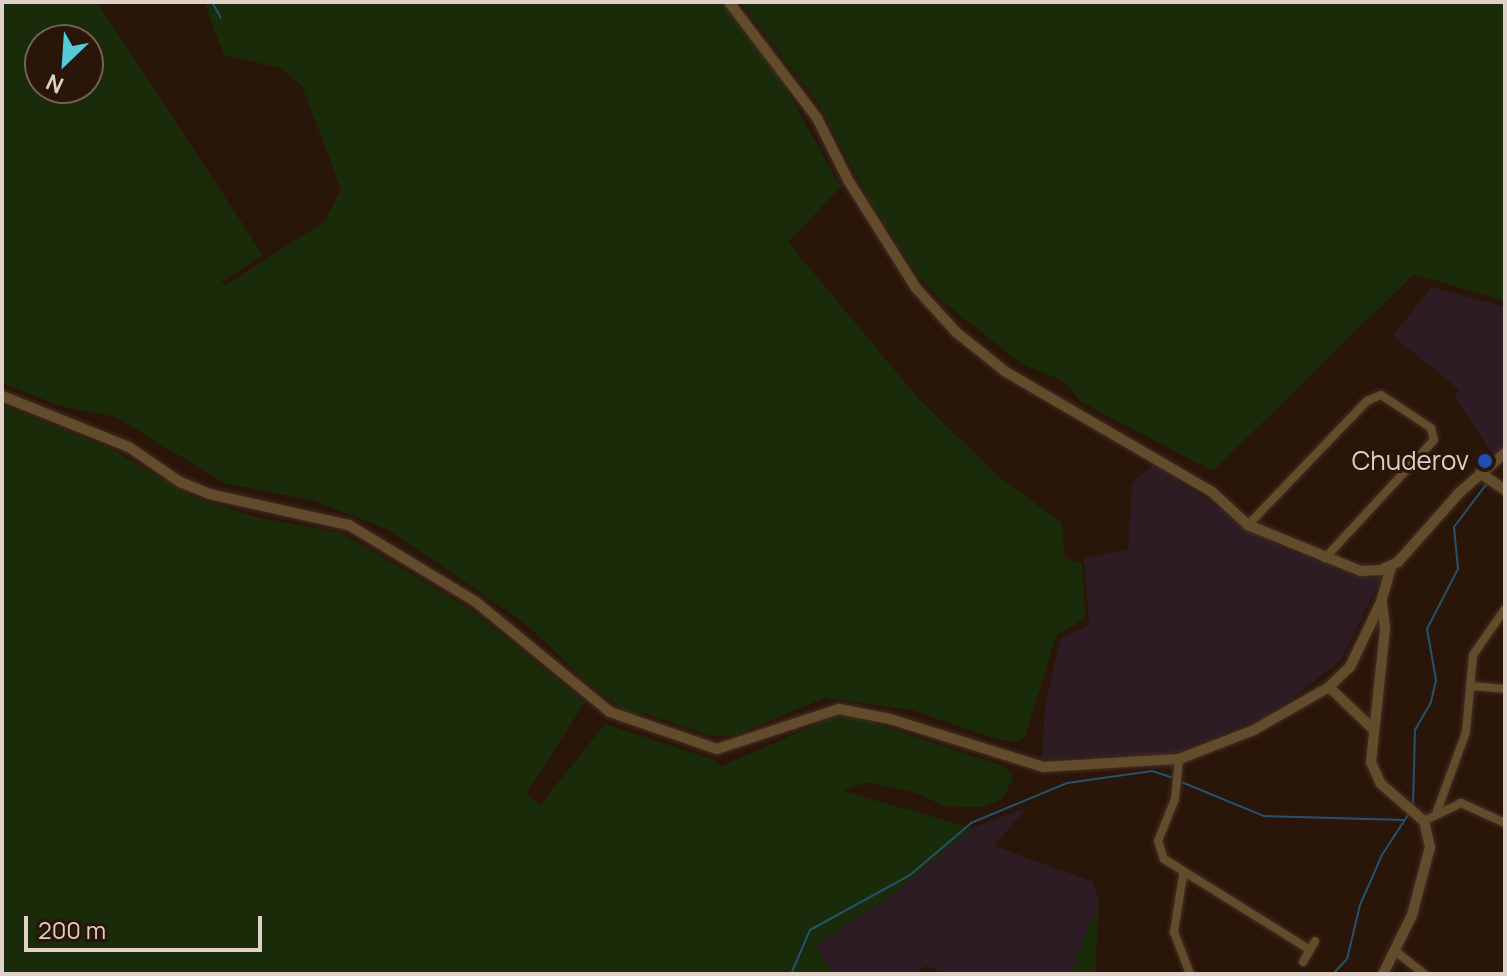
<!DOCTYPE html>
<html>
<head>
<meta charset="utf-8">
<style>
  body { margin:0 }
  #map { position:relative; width:1507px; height:976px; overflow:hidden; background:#2a1509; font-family:Manrope,sans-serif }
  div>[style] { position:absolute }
  .industrial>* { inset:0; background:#2d1c24 }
  .green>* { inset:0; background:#1a2b0a }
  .stream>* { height:2px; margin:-1px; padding:0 1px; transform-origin:1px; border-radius:1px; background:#24526c }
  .roads { filter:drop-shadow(0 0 2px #432f24) drop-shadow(0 0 2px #432f24) }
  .minor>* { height:8px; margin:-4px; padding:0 4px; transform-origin:4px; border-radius:4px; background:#624c2b }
  .tertiary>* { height:10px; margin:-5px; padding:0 5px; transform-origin:5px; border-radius:5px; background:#624c2b }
  .dots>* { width:22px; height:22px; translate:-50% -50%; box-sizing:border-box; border:4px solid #2a1509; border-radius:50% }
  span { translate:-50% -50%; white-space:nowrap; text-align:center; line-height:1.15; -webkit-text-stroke:6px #2a1509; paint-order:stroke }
  .poi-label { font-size:26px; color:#dfd0c8 }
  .right { translate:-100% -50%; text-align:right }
  .frame { position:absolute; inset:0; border:4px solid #dfd0c8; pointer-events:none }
  .north { position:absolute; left:24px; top:24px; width:80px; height:80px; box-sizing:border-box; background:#2a1509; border:2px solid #726055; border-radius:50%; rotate:205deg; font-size:22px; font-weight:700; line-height:32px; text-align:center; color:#dfd0c8 }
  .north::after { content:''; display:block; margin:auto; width:28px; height:36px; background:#53cbdb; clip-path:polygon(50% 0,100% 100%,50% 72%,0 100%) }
  .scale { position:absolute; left:24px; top:916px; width:238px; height:36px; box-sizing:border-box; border:4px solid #dfd0c8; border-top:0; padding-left:10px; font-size:24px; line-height:28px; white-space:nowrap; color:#dfd0c8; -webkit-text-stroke:6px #2a1509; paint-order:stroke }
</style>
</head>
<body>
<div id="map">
  <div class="industrial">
    <div style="clip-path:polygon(1431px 287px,1505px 307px,1505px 448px,1493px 456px,1455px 396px,1459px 390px,1393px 336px)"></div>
    <div style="clip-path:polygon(1153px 465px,1277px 545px,1355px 576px,1381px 579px,1341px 660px,1273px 713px,1177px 753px,1042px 759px,1045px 705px,1061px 638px,1089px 625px,1084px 558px,1128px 550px,1132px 483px)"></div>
    <div style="clip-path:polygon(1026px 808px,995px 846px,1093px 882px,1099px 902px,1070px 974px,947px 974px,926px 966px,915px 974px,833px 974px,816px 945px,897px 891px,972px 828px)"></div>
  </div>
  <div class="green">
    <div style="clip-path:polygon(evenodd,2px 2px,97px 2px,263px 255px,221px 282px,226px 285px,325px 221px,341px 189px,302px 86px,280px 68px,224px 55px,204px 2px,724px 2px,780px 78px,841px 187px,788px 242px,919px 399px,998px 476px,1062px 523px,1065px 558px,1082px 564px,1086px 618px,1057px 634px,1025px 737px,1015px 742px,992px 738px,912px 710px,825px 698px,733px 736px,711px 736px,645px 713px,630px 714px,586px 682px,526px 624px,389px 530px,312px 500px,224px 483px,116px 417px,60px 406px,2px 383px,2px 2px,40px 40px,88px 40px,88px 88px,40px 88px,40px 40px)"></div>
    <div style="clip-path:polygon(740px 2px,1505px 2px,1505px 301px,1414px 274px,1213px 471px,1081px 402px,1065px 382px,1021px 363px,943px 302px,920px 278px,871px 203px,818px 103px)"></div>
    <div style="clip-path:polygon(2px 405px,108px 447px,193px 497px,252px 516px,342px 533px,470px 609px,585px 702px,526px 794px,540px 805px,605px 724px,713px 759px,720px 767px,835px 716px,852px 716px,1004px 766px,1012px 774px,1012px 781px,1002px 799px,984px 807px,944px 806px,916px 793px,868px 782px,842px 791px,972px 828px,897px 891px,816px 945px,833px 974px,2px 974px)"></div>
    <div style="clip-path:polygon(1099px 902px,1095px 974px,1070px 974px)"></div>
  </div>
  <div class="stream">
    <div style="left:212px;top:2px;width:18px;rotate:61deg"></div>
    <div style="left:1179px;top:781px;width:92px;rotate:22.4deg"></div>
    <div style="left:1264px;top:816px;width:140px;rotate:1.6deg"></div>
    <div style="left:1413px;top:806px;width:76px;rotate:-88.5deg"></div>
    <div style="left:1415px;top:730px;width:32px;rotate:-60deg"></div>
    <div style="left:1431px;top:702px;width:23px;rotate:-77deg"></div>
    <div style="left:1436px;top:680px;width:52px;rotate:-100deg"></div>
    <div style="left:1427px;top:629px;width:68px;rotate:-62.7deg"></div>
    <div style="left:1458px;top:569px;width:42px;rotate:-95.4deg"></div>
    <div style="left:1454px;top:527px;width:56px;rotate:-52.9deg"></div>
    <div style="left:791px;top:974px;width:48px;rotate:-66.6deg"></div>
    <div style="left:810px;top:930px;width:114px;rotate:-28.8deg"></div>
    <div style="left:910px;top:875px;width:80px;rotate:-40.4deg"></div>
    <div style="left:971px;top:823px;width:104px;rotate:-22.6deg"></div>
    <div style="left:1067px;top:783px;width:86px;rotate:-8deg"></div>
    <div style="left:1152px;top:771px;width:22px;rotate:18deg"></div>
    <div style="left:1333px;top:974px;width:21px;rotate:-47deg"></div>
    <div style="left:1347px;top:959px;width:56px;rotate:-76.5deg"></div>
    <div style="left:1360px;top:905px;width:55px;rotate:-66.3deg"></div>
    <div style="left:1382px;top:855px;width:48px;rotate:-57deg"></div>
  </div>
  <div class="roads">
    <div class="minor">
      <div style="left:1248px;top:525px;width:172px;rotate:-46.2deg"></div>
      <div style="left:1367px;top:401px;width:15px;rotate:-23deg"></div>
      <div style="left:1381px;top:395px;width:60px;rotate:33.4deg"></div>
      <div style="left:1431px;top:428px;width:12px;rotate:76deg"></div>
      <div style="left:1434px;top:440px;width:161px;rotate:132.7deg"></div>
      <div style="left:1472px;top:686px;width:33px;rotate:5deg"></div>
      <div style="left:1179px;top:759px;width:40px;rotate:95.7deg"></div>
      <div style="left:1175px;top:799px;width:45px;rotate:112deg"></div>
      <div style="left:1158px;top:841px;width:19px;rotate:72deg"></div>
      <div style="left:1164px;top:859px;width:172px;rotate:31.9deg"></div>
      <div style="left:1437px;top:811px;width:84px;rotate:-69.8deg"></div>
      <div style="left:1466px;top:732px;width:77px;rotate:-84.8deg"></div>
      <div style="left:1473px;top:655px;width:56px;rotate:-55.2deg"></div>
      <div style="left:1424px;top:821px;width:41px;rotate:-25.9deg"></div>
      <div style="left:1461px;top:803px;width:48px;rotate:24.4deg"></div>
      <div style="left:1183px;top:875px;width:58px;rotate:99deg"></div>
      <div style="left:1174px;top:932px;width:45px;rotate:69.1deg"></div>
      <div style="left:1395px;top:951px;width:37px;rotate:38deg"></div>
      <div style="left:1303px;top:962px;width:24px;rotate:-60deg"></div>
    </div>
    <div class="tertiary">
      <div style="left:729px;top:2px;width:146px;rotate:52.8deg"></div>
      <div style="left:817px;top:118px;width:69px;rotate:63.4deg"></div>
      <div style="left:848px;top:180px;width:128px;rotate:57.8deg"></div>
      <div style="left:916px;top:288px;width:59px;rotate:47.7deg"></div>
      <div style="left:956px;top:332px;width:64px;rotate:38.7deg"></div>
      <div style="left:1006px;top:372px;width:238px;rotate:30.2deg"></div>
      <div style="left:1212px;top:492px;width:49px;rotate:42.5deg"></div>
      <div style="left:1248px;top:525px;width:122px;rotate:22.2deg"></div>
      <div style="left:1361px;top:571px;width:20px;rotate:-3deg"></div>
      <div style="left:1381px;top:570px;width:19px;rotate:-25deg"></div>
      <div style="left:1398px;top:562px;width:94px;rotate:-48.5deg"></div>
      <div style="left:1460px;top:492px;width:60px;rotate:-40.9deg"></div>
      <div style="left:2px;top:396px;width:137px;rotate:21.9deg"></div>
      <div style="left:129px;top:447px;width:62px;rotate:34.5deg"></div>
      <div style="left:180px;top:482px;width:31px;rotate:22deg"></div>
      <div style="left:209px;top:494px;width:143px;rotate:12.5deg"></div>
      <div style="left:349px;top:525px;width:149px;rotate:31.2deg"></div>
      <div style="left:476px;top:602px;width:173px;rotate:39.4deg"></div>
      <div style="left:610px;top:712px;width:113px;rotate:19.1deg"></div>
      <div style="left:717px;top:749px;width:128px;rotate:-18.2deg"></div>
      <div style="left:839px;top:709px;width:52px;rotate:11.1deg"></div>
      <div style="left:890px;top:719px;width:160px;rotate:17.4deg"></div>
      <div style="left:1043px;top:767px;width:136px;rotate:-3.4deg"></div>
      <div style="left:1179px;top:759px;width:80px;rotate:-21.1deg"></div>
      <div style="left:1254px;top:730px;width:86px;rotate:-29.8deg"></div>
      <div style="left:1329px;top:687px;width:29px;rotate:-44deg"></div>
      <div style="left:1350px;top:667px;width:72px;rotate:-64.5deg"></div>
      <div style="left:1381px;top:602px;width:36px;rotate:-74deg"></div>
      <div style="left:1480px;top:473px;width:30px;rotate:34deg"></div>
      <div style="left:1382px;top:603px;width:26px;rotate:83deg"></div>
      <div style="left:1385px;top:629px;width:134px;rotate:96deg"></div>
      <div style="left:1371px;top:762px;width:24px;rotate:66deg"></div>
      <div style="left:1381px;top:784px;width:57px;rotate:40.7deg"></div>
      <div style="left:1424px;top:821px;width:27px;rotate:77deg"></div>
      <div style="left:1430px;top:847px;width:70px;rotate:104.8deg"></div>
      <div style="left:1412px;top:915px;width:66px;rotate:116.2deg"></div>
      <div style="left:1329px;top:687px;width:62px;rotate:43.7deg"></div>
    </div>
  </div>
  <div class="dots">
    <div style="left:1485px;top:461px;background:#1a4fb4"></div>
  </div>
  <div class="poi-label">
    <span class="right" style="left:1469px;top:461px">Chuderov</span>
  </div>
  <div class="frame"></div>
  <div class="north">N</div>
  <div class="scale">200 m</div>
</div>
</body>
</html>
